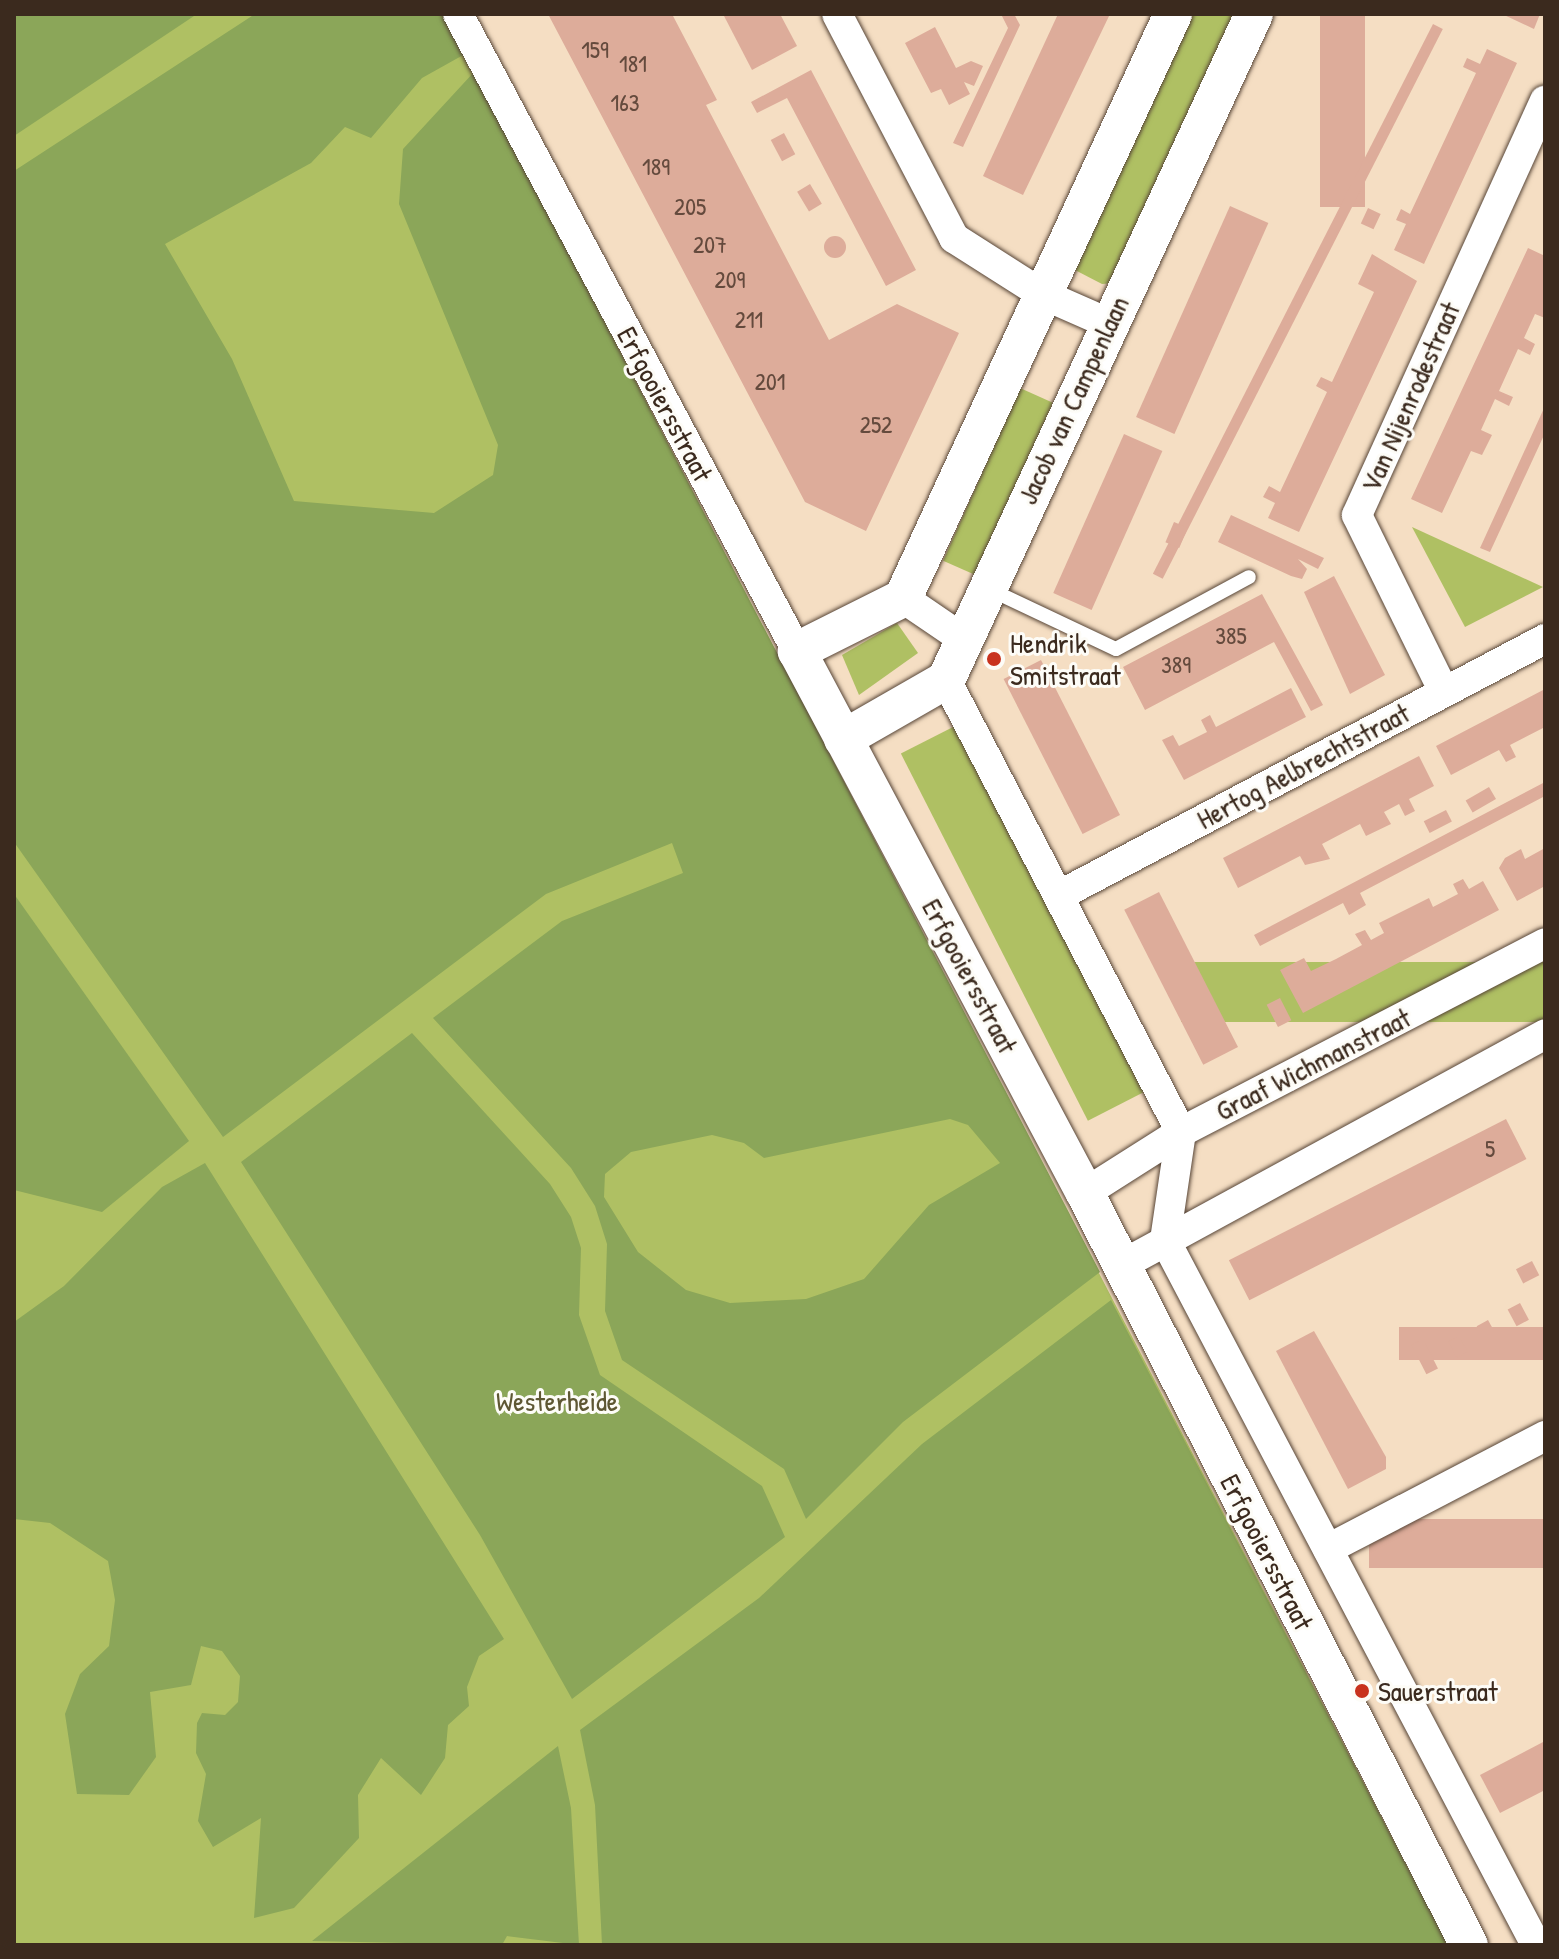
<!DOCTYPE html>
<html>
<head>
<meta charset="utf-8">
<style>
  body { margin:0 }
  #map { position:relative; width:1559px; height:1959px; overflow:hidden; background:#f5dec3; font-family:"Patrick Hand",sans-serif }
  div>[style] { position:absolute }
  .green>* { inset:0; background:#afc063; transform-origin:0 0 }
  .forest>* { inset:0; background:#8ba659 }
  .building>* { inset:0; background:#ddac9a; transform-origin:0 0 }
  .round { border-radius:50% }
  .roads { filter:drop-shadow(0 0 2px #574537) drop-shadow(0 0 2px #574537) }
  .service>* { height:14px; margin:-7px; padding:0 7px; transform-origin:7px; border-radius:7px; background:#fff }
  .minor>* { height:30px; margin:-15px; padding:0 15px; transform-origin:15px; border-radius:15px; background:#fff }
  .tertiary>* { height:38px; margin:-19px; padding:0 19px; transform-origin:19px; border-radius:19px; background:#fff }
  .dots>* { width:22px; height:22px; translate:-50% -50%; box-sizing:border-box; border:4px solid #fdfcf7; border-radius:50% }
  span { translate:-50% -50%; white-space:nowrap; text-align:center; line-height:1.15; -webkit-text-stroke:6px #fdfcf7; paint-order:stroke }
  .number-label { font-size:24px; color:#644a3d }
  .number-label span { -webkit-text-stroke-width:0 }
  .street-label { font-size:28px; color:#3b2a1e }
  .poi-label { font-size:28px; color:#3b2a1e }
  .left { translate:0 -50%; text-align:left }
  .park-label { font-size:28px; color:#5e5733 }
  .frame { position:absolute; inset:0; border:16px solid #3b2a1e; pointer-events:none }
</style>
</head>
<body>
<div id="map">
  <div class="green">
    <div style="clip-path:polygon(14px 14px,445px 14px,1448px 1945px,14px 1945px)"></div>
    <div style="clip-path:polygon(1192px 14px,1241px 14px,1116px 283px,1102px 284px,1073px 269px)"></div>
    <div style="left:1020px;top:388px;width:36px;height:189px;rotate:24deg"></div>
    <div style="clip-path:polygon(1412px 527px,1543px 587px,1465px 627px)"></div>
    <div style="clip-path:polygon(897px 623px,918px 653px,859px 695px,842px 655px)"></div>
    <div style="left:957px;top:725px;width:412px;height:63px;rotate:63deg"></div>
    <div style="left:1545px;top:962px;width:60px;height:364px;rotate:90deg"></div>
  </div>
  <div class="forest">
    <div style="clip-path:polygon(14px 14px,197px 14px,14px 136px)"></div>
    <div style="clip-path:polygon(evenodd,255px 14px,445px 14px,465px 54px,422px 78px,371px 138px,345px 127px,311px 163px,165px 244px,232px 359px,294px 501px,434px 513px,493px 475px,498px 445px,399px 204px,403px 149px,474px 72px,1100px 1272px,903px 1422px,806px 1519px,784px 1469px,622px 1360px,605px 1311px,607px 1244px,595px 1206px,571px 1168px,433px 1018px,562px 921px,683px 873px,672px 843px,546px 894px,223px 1137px,14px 842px,14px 171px,255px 14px,950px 1119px,968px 1125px,1000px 1163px,929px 1205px,864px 1279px,806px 1299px,730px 1303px,686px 1290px,638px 1252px,604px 1197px,605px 1174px,631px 1152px,712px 1135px,744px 1143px,764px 1158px,950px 1119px)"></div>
    <div style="clip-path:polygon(14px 894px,189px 1141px,102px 1212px,14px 1190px)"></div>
    <div style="clip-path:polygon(412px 1033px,550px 1184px,571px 1217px,581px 1248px,579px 1315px,600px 1375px,762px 1486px,785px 1537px,572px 1699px,480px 1535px,241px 1162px)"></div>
    <div style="clip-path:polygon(205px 1163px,504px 1639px,479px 1656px,467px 1687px,469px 1706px,448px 1725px,445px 1758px,421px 1795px,381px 1758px,358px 1795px,359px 1838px,294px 1908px,254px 1918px,261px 1818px,213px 1847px,198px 1821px,206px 1774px,196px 1753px,197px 1723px,202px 1713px,225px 1715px,238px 1702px,240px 1676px,222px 1651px,201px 1646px,191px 1685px,150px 1692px,156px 1757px,129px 1795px,77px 1794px,65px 1714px,80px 1674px,109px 1646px,115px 1600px,108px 1561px,50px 1523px,14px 1519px,14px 1322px,64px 1286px,162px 1187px)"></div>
    <div style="clip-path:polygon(1111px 1300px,1448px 1945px,602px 1945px,595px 1805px,580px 1730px,759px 1598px,922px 1444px)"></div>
    <div style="clip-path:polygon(558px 1746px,571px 1808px,579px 1945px,507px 1936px,502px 1945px,312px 1941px)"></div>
  </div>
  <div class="building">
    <div style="clip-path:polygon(548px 14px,672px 14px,717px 100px,706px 105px,829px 340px,897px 304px,959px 333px,866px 531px,805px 502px)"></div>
    <div style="clip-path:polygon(723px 14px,780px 14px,797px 46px,752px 70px)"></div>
    <div style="clip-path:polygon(1001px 14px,1014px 14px,1020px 25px,963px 147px,953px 143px,1008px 28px)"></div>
    <div style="clip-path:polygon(1058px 14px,1110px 14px,1023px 195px,983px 176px)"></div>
    <div style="left:1320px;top:14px;width:45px;height:193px"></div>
    <div style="clip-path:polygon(1502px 14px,1540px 14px,1534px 29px)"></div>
    <div style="left:1433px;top:24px;width:11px;height:617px;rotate:27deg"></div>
    <div style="clip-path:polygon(935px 27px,956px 68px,971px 61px,983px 66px,974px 86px,964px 82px,970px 94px,949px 105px,941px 89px,931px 93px,905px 43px)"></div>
    <div style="clip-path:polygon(1487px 49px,1517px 63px,1424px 264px,1394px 250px,1406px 224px,1396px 220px,1401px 209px,1410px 214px,1476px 73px,1463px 67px,1467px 58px,1480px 64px)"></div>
    <div style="clip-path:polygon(811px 70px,916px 270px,886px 286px,787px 98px,757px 113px,751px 102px)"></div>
    <div style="left:784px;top:133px;width:24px;height:15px;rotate:62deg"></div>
    <div style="left:810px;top:184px;width:23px;height:15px;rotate:59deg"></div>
    <div style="left:1230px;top:206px;width:42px;height:231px;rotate:24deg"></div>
    <div style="left:1368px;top:208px;width:14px;height:17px;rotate:25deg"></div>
    <div class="round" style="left:824px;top:236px;width:22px;height:22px"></div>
    <div style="clip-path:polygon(1528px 248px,1545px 256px,1545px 318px,1535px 314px,1524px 338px,1535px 344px,1530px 355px,1518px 349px,1499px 391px,1513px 397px,1509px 406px,1495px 399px,1481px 430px,1492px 435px,1482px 455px,1471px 451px,1442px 513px,1411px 499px)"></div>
    <div style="clip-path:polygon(1372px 254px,1417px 281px,1299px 532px,1268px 518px,1275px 503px,1263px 497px,1269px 486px,1280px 492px,1327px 392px,1316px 386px,1321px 377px,1332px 382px,1374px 292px,1358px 284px)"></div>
    <div style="clip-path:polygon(1545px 406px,1545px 433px,1490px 552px,1480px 548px)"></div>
    <div style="left:1124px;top:434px;width:42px;height:174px;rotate:24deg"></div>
    <div style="clip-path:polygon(1231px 515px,1324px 558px,1318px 569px,1298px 559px,1307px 569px,1302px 579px,1291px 576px,1218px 542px)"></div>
    <div style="left:1174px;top:522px;width:15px;height:22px;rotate:23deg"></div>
    <div style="clip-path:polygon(1334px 576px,1385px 675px,1350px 694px,1304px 592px)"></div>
    <div style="clip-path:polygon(1262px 594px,1323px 705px,1311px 711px,1274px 642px,1145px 710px,1123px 667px)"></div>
    <div style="left:1041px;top:660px;width:174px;height:42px;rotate:63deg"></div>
    <div style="clip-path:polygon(1291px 688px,1306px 717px,1184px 780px,1162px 740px,1173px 735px,1179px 746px,1207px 732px,1201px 720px,1210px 715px,1216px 727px)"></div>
    <div style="clip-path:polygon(1545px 689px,1545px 727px,1510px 745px,1516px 757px,1506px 762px,1499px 750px,1451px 775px,1436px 746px)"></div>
    <div style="clip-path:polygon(1419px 756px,1434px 786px,1409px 799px,1415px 811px,1405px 816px,1399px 804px,1384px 812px,1391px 824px,1366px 836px,1360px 824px,1322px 844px,1330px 859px,1305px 865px,1300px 856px,1238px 888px,1223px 858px)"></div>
    <div style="clip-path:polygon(1545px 782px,1545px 796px,1360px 893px,1366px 905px,1349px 915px,1343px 903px,1260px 946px,1254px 935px)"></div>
    <div style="left:1489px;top:787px;width:14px;height:27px;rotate:60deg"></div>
    <div style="left:1446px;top:810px;width:13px;height:25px;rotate:63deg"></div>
    <div style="clip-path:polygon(1545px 848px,1545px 886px,1517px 901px,1499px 868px,1505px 858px,1521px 849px,1525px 859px)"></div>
    <div style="clip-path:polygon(1463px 879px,1469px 889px,1483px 881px,1499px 910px,1303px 1013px,1280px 970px,1304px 958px,1311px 971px,1336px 959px,1362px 945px,1355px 934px,1365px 930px,1371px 940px,1384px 933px,1379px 923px,1429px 898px,1433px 907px,1458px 894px,1453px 884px)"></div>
    <div style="left:1159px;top:892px;width:174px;height:39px;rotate:63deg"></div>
    <div style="left:1280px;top:998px;width:25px;height:15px;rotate:63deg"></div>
    <div style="left:1506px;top:1119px;width:45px;height:311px;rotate:63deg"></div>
    <div style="left:1532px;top:1261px;width:16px;height:18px;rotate:63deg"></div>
    <div style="left:1520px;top:1303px;width:19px;height:14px;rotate:62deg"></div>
    <div style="left:1488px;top:1320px;width:18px;height:13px;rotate:61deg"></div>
    <div style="left:1545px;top:1327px;width:33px;height:146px;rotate:90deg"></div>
    <div style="clip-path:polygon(1314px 1331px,1386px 1457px,1386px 1469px,1348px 1489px,1276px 1351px)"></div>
    <div style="left:1459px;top:1336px;width:18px;height:12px;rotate:63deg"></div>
    <div style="left:1423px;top:1339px;width:33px;height:13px;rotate:63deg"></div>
    <div style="left:1545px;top:1519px;width:49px;height:176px;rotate:90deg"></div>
    <div style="clip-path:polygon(1545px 1741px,1545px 1790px,1500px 1813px,1480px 1775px)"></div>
  </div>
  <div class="roads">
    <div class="service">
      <div style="left:991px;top:590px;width:138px;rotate:25.3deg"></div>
      <div style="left:1116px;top:649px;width:151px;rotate:-28.4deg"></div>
    </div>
    <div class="minor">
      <div style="left:458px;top:14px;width:722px;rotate:61.98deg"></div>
      <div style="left:837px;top:14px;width:253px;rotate:62.4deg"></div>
      <div style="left:954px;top:238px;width:104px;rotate:32.5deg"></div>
      <div style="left:1042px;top:294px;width:72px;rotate:23.7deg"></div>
      <div style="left:903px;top:598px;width:73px;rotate:34.3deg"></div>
      <div style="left:946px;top:680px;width:509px;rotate:62.53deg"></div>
      <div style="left:1181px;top:1132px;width:109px;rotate:98.4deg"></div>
      <div style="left:1165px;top:1240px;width:797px;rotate:62.24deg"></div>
      <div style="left:1444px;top:692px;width:197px;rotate:-116.2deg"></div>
      <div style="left:1357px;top:515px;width:455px;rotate:-65.6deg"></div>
      <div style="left:1062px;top:894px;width:546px;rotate:-27.83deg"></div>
      <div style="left:1085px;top:1193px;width:114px;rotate:-32.4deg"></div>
      <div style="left:1181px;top:1132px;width:410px;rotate:-27.4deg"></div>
      <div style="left:1120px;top:1266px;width:484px;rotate:-28.6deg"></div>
      <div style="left:1328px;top:1549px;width:245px;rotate:-27.5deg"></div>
    </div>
    <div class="tertiary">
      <div style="left:1173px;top:14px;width:643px;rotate:114.81deg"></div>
      <div style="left:903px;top:598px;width:119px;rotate:153.4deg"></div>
      <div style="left:797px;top:651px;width:614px;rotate:62.02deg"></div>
      <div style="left:1085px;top:1193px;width:844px;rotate:62.95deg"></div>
      <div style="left:843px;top:739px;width:119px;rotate:-29.8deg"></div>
      <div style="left:946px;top:680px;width:734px;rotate:-65.18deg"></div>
    </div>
  </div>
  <div class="dots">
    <div style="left:994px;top:659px;background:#c8321e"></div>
    <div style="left:1362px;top:1691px;background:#c8321e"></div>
  </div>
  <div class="number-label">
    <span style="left:595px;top:50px">159</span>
    <span style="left:633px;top:64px">181</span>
    <span style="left:625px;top:103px">163</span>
    <span style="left:656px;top:167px">189</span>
    <span style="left:690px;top:207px">205</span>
    <span style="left:710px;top:245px">207</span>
    <span style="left:730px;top:280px">209</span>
    <span style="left:749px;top:320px">211</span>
    <span style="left:770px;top:382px">201</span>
    <span style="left:876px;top:425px">252</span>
    <span style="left:1231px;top:636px">385</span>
    <span style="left:1176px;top:665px">389</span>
    <span style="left:1490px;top:1149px">5</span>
  </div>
  <div class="street-label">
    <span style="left:1410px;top:397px;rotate:-66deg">Van Nijenrodestraat</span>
    <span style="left:1073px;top:400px;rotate:-65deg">Jacob van Campenlaan</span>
    <span style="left:665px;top:404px;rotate:62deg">Erfgooiersstraat</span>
    <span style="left:1303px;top:766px;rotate:-28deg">Hertog Aelbrechtstraat</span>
    <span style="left:970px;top:976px;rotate:62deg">Erfgooiersstraat</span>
    <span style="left:1313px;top:1064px;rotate:-27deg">Graaf Wichmanstraat</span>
    <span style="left:1267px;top:1552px;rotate:63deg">Erfgooiersstraat</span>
  </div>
  <div class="poi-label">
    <span class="left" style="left:1010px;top:659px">Hendrik<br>Smitstraat</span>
    <span class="left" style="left:1378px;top:1691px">Sauerstraat</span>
  </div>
  <div class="park-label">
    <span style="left:557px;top:1401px">Westerheide</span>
  </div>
  <div class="frame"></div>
</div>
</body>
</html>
